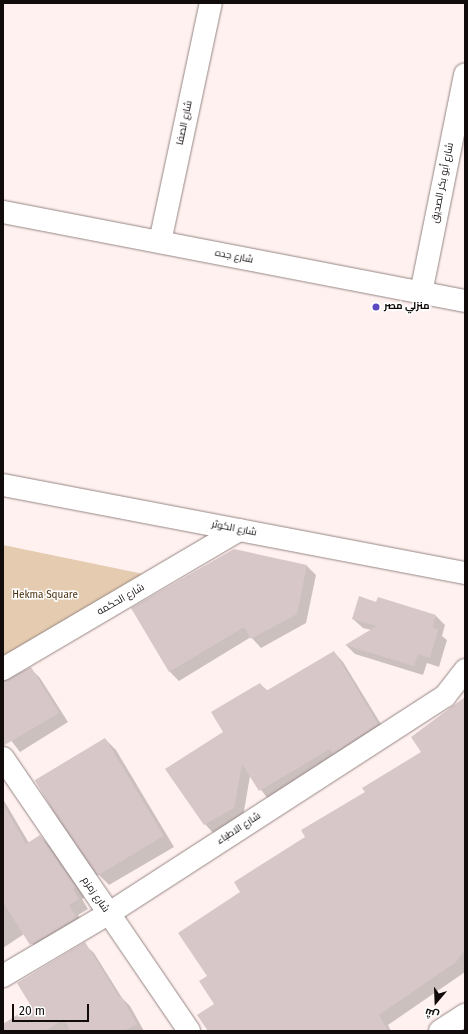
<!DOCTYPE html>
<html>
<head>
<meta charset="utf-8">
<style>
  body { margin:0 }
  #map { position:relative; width:468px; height:1034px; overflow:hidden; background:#fff1ef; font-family:"Fira Sans",Cairo,sans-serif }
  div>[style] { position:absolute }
  .green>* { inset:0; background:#e5cbaf }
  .shadow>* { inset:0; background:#0003 }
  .building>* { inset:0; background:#d7c7c9; transform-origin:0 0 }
  .roads { filter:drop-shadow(0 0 1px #958684) drop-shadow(0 0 1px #958684) }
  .minor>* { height:22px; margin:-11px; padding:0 11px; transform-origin:11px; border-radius:11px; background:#fff }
  .dots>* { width:11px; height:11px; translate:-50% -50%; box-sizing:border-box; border:2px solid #fff; border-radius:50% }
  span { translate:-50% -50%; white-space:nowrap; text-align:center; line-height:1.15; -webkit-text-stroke:3px #fff; paint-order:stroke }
  .street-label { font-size:10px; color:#110c0b }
  .poi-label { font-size:10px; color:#110c0b; font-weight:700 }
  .left { translate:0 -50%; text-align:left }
  .park-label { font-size:10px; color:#492e0d }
  .frame { position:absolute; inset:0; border:4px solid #110c0b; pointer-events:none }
  .north { position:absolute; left:416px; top:982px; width:40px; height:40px; -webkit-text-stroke:3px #fff; paint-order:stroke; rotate:199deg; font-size:11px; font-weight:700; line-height:16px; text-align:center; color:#110c0b }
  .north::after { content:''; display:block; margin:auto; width:14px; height:18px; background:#110c0b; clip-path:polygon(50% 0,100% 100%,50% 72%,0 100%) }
  .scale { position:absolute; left:12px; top:1004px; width:77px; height:18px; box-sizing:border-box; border:2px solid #110c0b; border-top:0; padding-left:5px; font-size:12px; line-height:14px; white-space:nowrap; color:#110c0b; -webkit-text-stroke:3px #fff; paint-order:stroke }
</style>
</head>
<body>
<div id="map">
  <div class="green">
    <div style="clip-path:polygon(3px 545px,158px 577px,3px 669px)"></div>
  </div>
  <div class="shadow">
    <div style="clip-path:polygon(307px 566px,316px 575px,306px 623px,261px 648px,251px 637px,179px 681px,170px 672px,132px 609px)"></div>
    <div style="clip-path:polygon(377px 603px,436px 616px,445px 625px,442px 636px,447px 640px,439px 667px,427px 663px,423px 675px,355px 654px,346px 645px,371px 630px,363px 628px,353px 619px)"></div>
    <div style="clip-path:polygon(334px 652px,343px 662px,387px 734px,269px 800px,250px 776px,243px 817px,214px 834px,205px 824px,224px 733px,260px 684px,268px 691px)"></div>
    <div style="clip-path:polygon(30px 668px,40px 678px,68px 722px,20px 752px,3px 730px,3px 681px)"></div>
    <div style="clip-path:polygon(465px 698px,465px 972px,388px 1025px,391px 1031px,209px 1031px,216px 1005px,208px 976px,242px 893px,306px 838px,423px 752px)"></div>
    <div style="clip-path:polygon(105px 739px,116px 750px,174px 847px,109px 885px,98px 874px,36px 780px)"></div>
    <div style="clip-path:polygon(3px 799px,29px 843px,40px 836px,50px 846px,85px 897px,82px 899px,88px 909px,78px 915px,85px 926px,41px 954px,24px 934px,3px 948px)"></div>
    <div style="clip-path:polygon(84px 944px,94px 953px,122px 998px,130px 1006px,144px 1031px,3px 1031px,3px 1025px,33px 1006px)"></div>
  </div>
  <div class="building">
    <div style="clip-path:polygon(234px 549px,307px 565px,297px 614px,251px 639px,244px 627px,169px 672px,131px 608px)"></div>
    <div style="clip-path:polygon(359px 596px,376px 602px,378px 597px,436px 615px,433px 627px,438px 630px,430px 658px,418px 654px,414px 666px,345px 645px,377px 626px,352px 619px)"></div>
    <div style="clip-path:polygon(334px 651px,378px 724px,333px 754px,330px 749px,259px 791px,242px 764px,234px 808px,204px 825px,165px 769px,223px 732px,211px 712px,260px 683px,266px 691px)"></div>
    <div style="clip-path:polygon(31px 667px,59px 713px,3px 746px,3px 681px)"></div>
    <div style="clip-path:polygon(465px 697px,465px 950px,456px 962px,379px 1015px,388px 1031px,208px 1031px,197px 1015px,214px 1004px,199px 981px,207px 976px,178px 933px,240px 892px,234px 882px,305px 837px,301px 830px,365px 792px,362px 788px,421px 752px,411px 737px)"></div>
    <div style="left:105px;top:738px;width:114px;height:82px;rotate:59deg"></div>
    <div style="clip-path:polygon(3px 804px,26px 844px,40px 835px,76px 887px,73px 889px,79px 899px,69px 905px,76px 916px,71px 921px,30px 945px,3px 902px)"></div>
    <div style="clip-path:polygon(85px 942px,119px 997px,121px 996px,137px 1024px,123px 1031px,70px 1031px,64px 1019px,45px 1031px,3px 1031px,3px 1024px,31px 1006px,17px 983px)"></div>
  </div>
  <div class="roads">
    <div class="minor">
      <div style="left:3px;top:212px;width:470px;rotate:10.9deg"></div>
      <div style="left:160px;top:242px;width:244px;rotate:-78deg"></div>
      <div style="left:421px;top:293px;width:223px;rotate:-78.6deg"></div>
      <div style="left:3px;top:485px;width:470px;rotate:10.8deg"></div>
      <div style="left:3px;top:669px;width:274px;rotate:-30.5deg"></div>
      <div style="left:3px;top:758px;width:330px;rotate:55.7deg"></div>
      <div style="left:3px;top:976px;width:122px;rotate:-30.6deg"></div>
      <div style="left:108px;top:914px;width:401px;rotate:-32.9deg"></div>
      <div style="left:445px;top:696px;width:33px;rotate:-52deg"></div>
      <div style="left:440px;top:1031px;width:30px;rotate:-33deg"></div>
    </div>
  </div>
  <div class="dots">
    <div style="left:376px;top:307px;background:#5c48c1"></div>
  </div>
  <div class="street-label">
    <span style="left:185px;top:123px;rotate:-78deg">شارع الصفا</span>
    <span style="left:443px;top:183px;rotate:-79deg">شارع أبو بكر الصديق</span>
    <span style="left:234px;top:257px;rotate:11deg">شارع جده</span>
    <span style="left:234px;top:529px;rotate:11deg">شارع الكوثر</span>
    <span style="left:121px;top:600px;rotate:-30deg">شارع الحكمه</span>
    <span style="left:239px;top:829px;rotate:-33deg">شارع الاطباء</span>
    <span style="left:95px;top:895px;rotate:56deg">شارع زمزم</span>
  </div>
  <div class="poi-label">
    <span class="left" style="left:384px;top:307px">منزلي مصر</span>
  </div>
  <div class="park-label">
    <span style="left:45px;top:596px">Hekma Square</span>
  </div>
  <div class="frame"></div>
  <div class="north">ش</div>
  <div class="scale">20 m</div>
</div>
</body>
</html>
